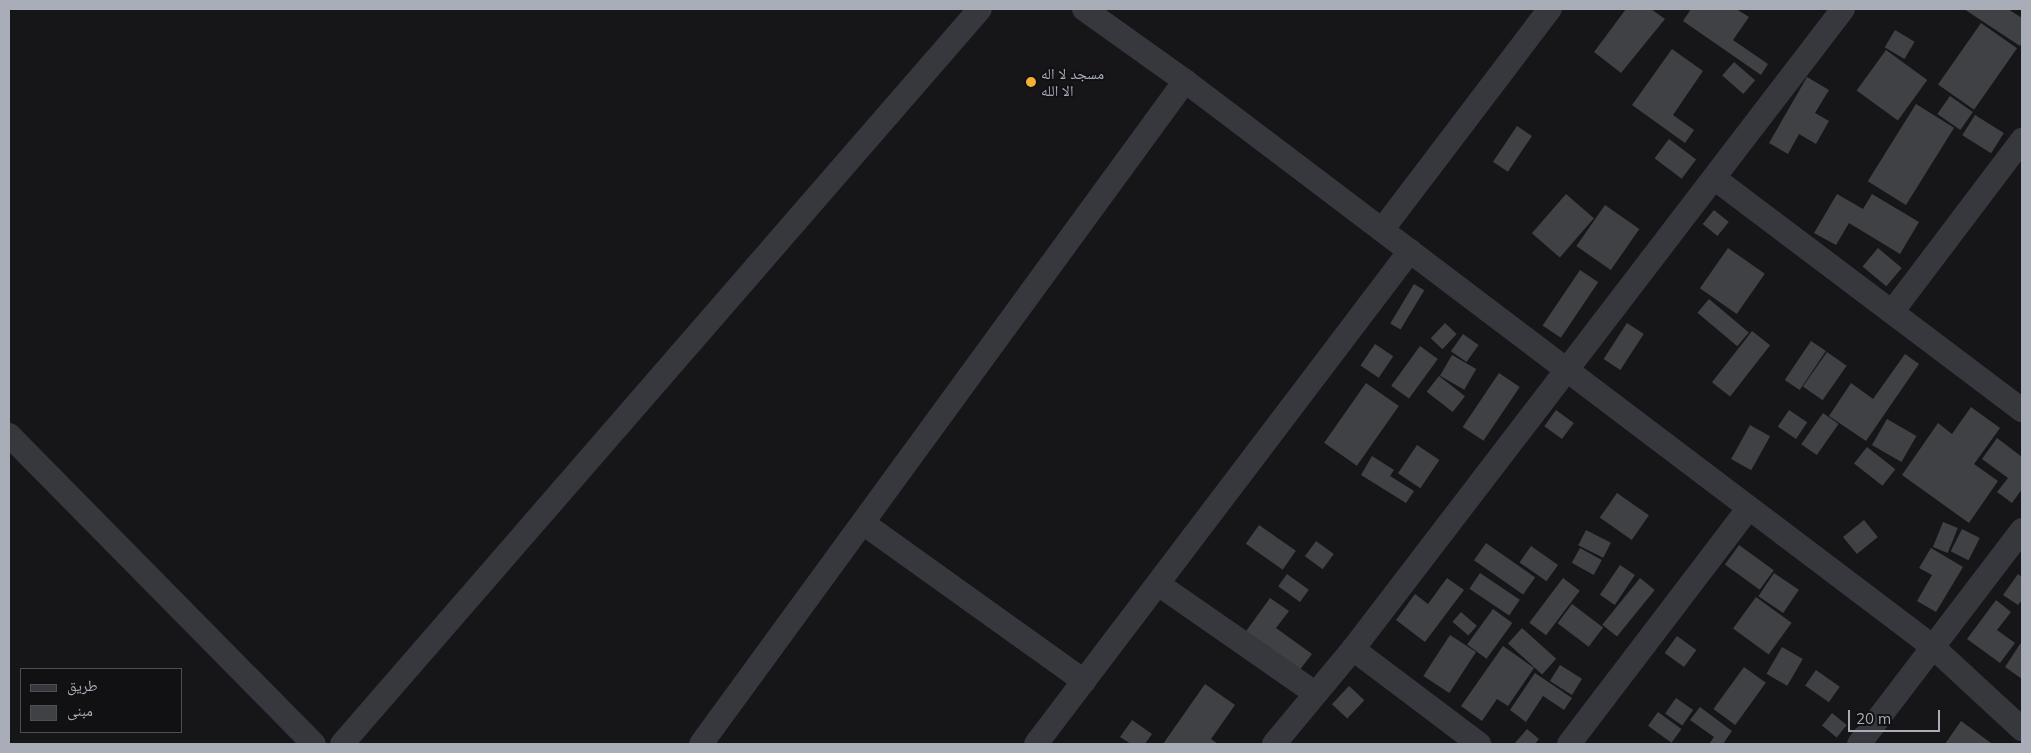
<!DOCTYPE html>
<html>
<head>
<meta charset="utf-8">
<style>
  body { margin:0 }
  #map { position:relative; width:2031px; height:753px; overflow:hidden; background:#161618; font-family:Mulish,"Noto Naskh Arabic",sans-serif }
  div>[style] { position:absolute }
  .building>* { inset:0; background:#404145; transform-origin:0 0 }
  .street>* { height:24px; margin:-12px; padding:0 12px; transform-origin:12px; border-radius:12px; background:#37383d }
  .dots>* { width:14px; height:14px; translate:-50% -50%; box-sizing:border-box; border:2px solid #111113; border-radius:50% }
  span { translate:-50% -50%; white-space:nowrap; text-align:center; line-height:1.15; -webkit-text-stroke:4px #111113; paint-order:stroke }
  .poi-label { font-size:15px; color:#a8adb8 }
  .left { translate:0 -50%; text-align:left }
  .frame { position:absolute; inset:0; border:10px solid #a8adb8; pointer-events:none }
  .legend { position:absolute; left:20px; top:668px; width:162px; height:65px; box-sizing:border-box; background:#111113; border:1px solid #4d4f55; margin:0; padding:6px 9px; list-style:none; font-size:15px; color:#a8adb8 }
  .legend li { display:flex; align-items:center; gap:10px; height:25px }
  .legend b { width:25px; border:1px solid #4d4f55 }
  .scale { position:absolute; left:1848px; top:710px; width:92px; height:22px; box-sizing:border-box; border:2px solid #a8adb8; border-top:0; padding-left:6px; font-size:15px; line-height:18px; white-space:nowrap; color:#a8adb8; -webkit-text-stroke:4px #111113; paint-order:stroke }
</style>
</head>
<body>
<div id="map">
  <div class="building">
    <div style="clip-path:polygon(1626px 9px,1651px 9px,1665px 19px,1621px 73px,1594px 52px)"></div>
    <div style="clip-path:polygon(1691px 9px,1736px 9px,1749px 17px,1733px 40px,1768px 64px,1761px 75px,1683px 21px)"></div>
    <div style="clip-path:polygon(1964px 9px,2008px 9px,2022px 18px,2022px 42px,2020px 46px)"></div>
    <div style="left:1981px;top:23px;width:44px;height:75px;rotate:35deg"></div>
    <div style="left:1895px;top:30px;width:23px;height:20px;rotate:31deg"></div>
    <div style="clip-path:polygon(1672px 49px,1703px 71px,1673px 115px,1694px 130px,1685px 143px,1632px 105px)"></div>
    <div style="left:1886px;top:50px;width:51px;height:50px;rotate:36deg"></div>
    <div style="left:1734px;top:62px;width:28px;height:18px;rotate:41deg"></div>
    <div style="clip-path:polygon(1807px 77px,1829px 90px,1815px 113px,1829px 121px,1816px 144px,1799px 134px,1788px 154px,1769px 143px)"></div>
    <div style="left:1950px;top:96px;width:28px;height:22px;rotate:35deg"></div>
    <div style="left:1916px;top:104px;width:45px;height:91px;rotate:32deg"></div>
    <div style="left:1975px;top:115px;width:34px;height:24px;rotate:32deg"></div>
    <div style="left:1517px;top:126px;width:18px;height:43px;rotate:34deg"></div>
    <div style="left:1669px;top:139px;width:34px;height:24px;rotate:37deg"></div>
    <div style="left:1566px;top:194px;width:37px;height:52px;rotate:41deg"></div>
    <div style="clip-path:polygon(1837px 194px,1863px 209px,1872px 194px,1919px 222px,1900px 254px,1849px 223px,1836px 245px,1814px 233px)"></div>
    <div style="left:1605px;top:205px;width:42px;height:50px;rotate:35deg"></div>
    <div style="left:1714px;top:210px;width:19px;height:18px;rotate:39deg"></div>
    <div style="left:1728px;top:248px;width:45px;height:49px;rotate:35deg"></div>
    <div style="left:1878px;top:248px;width:31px;height:24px;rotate:40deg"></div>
    <div style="left:1580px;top:270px;width:22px;height:67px;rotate:34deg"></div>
    <div style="left:1414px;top:284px;width:12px;height:46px;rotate:31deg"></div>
    <div style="left:1709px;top:299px;width:52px;height:18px;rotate:40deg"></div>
    <div style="left:1445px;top:323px;width:16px;height:21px;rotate:43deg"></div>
    <div style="left:1627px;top:323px;width:20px;height:43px;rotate:33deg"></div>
    <div style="left:1752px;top:331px;width:23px;height:65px;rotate:38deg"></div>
    <div style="left:1463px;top:334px;width:19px;height:21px;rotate:35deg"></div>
    <div style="left:1811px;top:341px;width:18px;height:47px;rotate:34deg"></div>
    <div style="left:1375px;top:344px;width:22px;height:26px;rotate:34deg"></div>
    <div style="left:1420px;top:346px;width:22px;height:49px;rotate:36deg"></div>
    <div style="left:1827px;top:352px;width:24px;height:42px;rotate:35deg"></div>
    <div style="clip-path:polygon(1905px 354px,1919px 364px,1866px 441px,1829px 416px,1851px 383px,1873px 399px)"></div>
    <div style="left:1452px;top:355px;width:28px;height:24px;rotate:30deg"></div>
    <div style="left:1499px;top:373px;width:25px;height:65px;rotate:34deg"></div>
    <div style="left:1439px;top:376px;width:33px;height:20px;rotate:38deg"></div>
    <div style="left:1366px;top:383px;width:40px;height:73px;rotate:35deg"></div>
    <div style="clip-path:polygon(1971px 407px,2000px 428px,1974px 464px,1998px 481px,1969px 523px,1902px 475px,1938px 423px,1952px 434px)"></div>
    <div style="left:1556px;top:410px;width:22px;height:20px;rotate:36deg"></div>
    <div style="left:1789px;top:410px;width:22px;height:20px;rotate:34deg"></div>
    <div style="left:1823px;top:413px;width:19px;height:38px;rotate:35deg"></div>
    <div style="left:1887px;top:419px;width:34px;height:30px;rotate:30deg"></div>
    <div style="left:1750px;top:425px;width:23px;height:39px;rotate:29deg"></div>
    <div style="clip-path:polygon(1997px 438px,2022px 457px,2022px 489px,2012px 503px,1997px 492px,2008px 478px,1982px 459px)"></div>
    <div style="left:1417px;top:445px;width:27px;height:34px;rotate:34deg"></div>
    <div style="left:1867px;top:447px;width:36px;height:21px;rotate:38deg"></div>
    <div style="clip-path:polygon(1372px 456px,1394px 470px,1390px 476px,1414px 491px,1406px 503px,1361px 475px)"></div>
    <div style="left:1617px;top:493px;width:39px;height:30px;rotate:35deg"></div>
    <div style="left:1864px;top:520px;width:22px;height:27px;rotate:51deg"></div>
    <div style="left:1943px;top:522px;width:16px;height:27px;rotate:22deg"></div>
    <div style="left:1259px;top:525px;width:45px;height:23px;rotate:35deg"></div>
    <div style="left:1962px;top:529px;width:20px;height:25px;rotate:27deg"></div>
    <div style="left:1586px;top:530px;width:28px;height:17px;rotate:27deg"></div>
    <div style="left:1316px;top:541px;width:22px;height:19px;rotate:36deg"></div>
    <div style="left:1486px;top:543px;width:60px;height:21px;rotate:35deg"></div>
    <div style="left:1739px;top:545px;width:43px;height:24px;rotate:36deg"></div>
    <div style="left:1531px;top:546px;width:33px;height:20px;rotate:35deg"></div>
    <div style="left:1580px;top:548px;width:25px;height:17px;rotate:29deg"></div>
    <div style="clip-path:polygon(1931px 548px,1963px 567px,1936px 612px,1917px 601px,1932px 575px,1919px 568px)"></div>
    <div style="left:1620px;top:565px;width:18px;height:36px;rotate:34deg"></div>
    <div style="left:1480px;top:573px;width:48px;height:19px;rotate:34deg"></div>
    <div style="left:1774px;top:573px;width:30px;height:28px;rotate:34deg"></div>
    <div style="left:1287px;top:574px;width:27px;height:15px;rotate:36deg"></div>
    <div style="clip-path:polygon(2018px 574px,2022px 577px,2022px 600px,2018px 605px,2003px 595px)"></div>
    <div style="clip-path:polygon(1447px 578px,1464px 590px,1425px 642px,1396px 620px,1415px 594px,1428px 604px)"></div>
    <div style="left:1563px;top:578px;width:21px;height:56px;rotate:37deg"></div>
    <div style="left:1640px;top:578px;width:19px;height:60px;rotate:39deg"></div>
    <div style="left:1756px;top:597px;width:44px;height:39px;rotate:36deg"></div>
    <div style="clip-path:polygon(1270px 598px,1289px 611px,1276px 628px,1312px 654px,1298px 672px,1244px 634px)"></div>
    <div style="clip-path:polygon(1996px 600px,2011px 612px,1997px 630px,2015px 643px,2000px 663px,1967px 639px)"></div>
    <div style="left:1572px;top:604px;width:39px;height:24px;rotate:37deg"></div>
    <div style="left:1493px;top:609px;width:24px;height:44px;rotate:36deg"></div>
    <div style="left:1461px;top:612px;width:21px;height:13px;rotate:41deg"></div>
    <div style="left:1522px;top:628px;width:46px;height:21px;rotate:42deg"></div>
    <div style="left:1450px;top:635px;width:31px;height:49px;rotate:33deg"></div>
    <div style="left:1677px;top:636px;width:24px;height:21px;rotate:36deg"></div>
    <div style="clip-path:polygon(2022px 641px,2022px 679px,2005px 667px)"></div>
    <div style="clip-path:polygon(1503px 646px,1534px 668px,1508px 706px,1497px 699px,1482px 721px,1461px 706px)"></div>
    <div style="left:1782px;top:647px;width:24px;height:31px;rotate:30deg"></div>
    <div style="left:1560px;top:665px;width:26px;height:19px;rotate:32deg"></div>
    <div style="left:1744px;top:667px;width:27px;height:52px;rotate:36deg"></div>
    <div style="left:1816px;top:670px;width:29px;height:19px;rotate:35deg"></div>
    <div style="clip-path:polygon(1535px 673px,1572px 698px,1564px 710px,1543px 696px,1526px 722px,1510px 710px)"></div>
    <div style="clip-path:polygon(1205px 684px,1235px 705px,1211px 739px,1218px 744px,1163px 744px)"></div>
    <div style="left:1349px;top:686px;width:21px;height:25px;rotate:43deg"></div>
    <div style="left:1676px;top:698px;width:21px;height:19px;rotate:35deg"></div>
    <div style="clip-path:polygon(1700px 707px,1732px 731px,1723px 744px,1709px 744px,1714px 737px,1690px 720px)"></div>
    <div style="left:1658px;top:712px;width:29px;height:17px;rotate:36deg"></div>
    <div style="left:1832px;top:713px;width:19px;height:16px;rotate:39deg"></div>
    <div style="clip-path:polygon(1132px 720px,1152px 734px,1145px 744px,1131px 744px,1120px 737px)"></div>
    <div style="clip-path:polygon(1961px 721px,1991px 743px,1990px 744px,1945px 744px)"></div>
    <div style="clip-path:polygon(1527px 729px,1539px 739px,1535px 744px,1514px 744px)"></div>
  </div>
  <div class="street">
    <div style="left:1084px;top:9px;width:124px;rotate:35.5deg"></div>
    <div style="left:1185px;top:81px;width:938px;rotate:37.11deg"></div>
    <div style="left:1933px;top:647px;width:121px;rotate:42.7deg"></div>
    <div style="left:1714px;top:178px;width:386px;rotate:37deg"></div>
    <div style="left:1382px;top:230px;width:278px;rotate:-52.8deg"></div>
    <div style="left:1892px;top:312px;width:216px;rotate:-52.9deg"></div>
    <div style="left:9px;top:435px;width:434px;rotate:45.4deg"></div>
    <div style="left:863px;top:523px;width:272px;rotate:35.6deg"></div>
    <div style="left:1158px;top:584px;width:191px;rotate:34.8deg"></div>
    <div style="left:1353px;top:649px;width:158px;rotate:37deg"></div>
    <div style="left:342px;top:744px;width:973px;rotate:-49.04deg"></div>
    <div style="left:701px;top:744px;width:821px;rotate:-53.87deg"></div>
    <div style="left:1036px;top:744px;width:619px;rotate:-52.82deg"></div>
    <div style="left:1274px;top:744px;width:124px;rotate:-50.3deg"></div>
    <div style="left:1353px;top:649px;width:806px;rotate:-52.56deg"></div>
    <div style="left:1569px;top:744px;width:297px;rotate:-52.7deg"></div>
    <div style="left:1859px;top:744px;width:269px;rotate:-52.7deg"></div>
  </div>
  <div class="dots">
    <div style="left:1031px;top:82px;background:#f2b134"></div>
  </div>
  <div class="poi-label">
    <span class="left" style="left:1041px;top:82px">مسجد لا اله<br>الا الله</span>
  </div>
  <div class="frame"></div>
  <ul class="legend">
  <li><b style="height:6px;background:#37383d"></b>طريق</li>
  <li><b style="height:14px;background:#404145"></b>مبنى</li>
  </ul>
  <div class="scale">20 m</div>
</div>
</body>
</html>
